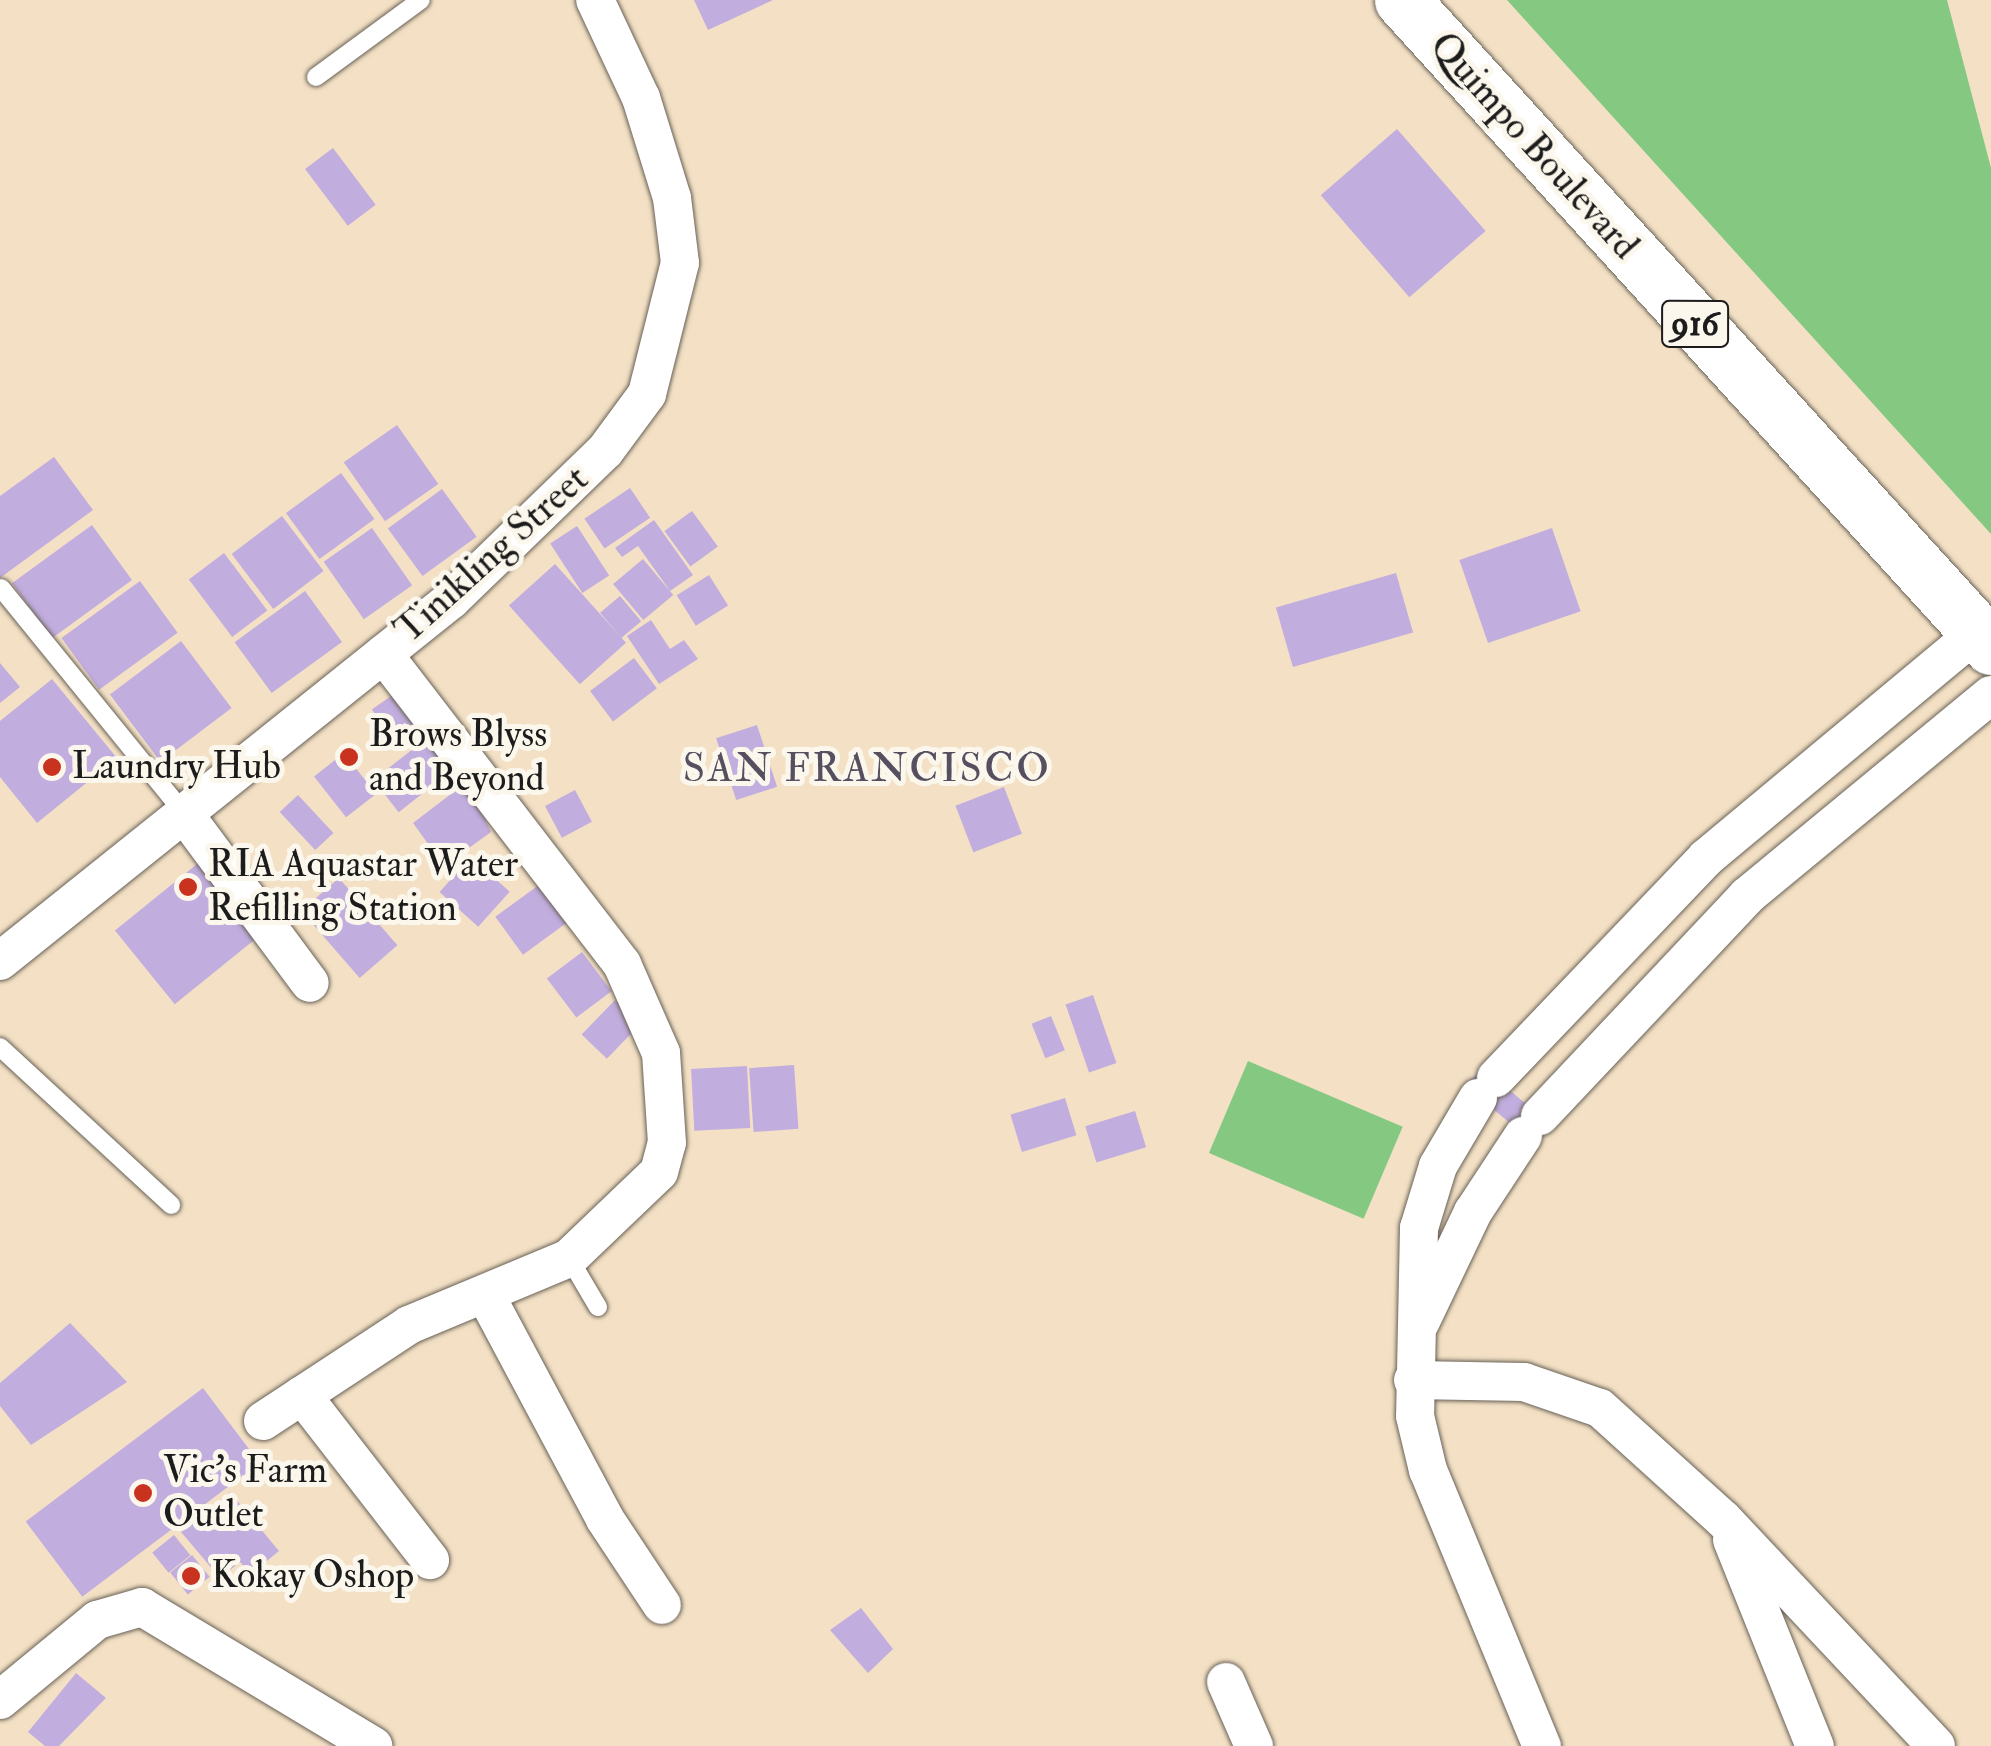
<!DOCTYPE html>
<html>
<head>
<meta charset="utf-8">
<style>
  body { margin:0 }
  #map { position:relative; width:1991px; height:1746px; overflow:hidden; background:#f4e1c5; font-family:"IM FELL Double Pica",serif }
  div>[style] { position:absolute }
  .green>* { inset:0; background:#84c882; transform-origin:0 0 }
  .building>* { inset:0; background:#c1adde; transform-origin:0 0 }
  .roads { filter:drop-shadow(0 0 2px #686157) drop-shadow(0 0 2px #686157) }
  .service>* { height:18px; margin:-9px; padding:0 9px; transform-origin:9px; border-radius:9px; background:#fff }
  .minor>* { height:38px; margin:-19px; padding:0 19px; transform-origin:19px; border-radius:19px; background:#fff }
  .primary>* { height:55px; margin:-27.5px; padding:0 27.5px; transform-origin:27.5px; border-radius:27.5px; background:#fff }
  .dots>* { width:28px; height:28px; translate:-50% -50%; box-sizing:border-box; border:5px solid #fbf7ec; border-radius:50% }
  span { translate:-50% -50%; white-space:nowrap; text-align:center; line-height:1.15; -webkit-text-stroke:10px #fbf7ec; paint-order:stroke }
  .shield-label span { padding:2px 8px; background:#fbf7ec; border:2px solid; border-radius:8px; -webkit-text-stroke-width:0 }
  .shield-label { font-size:35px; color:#1c1c1c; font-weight:700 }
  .street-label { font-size:38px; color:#1c1c1c }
  .poi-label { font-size:38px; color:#1c1c1c }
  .left { translate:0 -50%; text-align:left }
  .neighbourhood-label { font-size:40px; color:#564f60; letter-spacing:2.5px }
</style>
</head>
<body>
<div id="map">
  <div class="green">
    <div style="clip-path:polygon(1507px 0,1947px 0,1991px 168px,1991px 534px)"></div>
    <div style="left:1248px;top:1061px;width:168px;height:100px;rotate:23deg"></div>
  </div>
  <div class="building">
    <div style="clip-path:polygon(694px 0,773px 0,708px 30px)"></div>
    <div style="left:1397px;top:129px;width:135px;height:101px;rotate:49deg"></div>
    <div style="left:333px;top:148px;width:71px;height:35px;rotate:53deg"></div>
    <div style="left:397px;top:425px;width:72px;height:65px;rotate:55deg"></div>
    <div style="clip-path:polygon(54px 457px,93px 510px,0 578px,0 496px)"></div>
    <div style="left:341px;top:473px;width:57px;height:68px;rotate:54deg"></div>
    <div style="left:630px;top:488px;width:36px;height:55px;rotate:56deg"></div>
    <div style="left:442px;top:489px;width:59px;height:67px;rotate:54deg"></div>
    <div style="left:692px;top:511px;width:44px;height:34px;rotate:54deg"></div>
    <div style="left:282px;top:516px;width:69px;height:63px;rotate:53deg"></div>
    <div style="clip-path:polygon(654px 520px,693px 575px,670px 591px,638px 546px,622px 557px,615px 548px)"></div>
    <div style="left:92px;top:525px;width:68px;height:99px;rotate:54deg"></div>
    <div style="left:577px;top:526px;width:59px;height:32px;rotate:57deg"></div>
    <div style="left:372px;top:528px;width:70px;height:59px;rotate:55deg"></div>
    <div style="left:1552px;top:528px;width:88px;height:98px;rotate:71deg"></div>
    <div style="left:224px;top:553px;width:72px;height:44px;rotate:53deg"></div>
    <div style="left:643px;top:559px;width:47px;height:39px;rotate:50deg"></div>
    <div style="left:555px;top:564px;width:106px;height:62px;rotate:48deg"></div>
    <div style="left:1396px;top:573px;width:62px;height:125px;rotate:74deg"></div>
    <div style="left:709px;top:575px;width:36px;height:38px;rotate:58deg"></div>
    <div style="left:140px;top:581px;width:64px;height:97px;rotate:54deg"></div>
    <div style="left:305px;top:591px;width:63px;height:87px;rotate:54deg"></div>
    <div style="left:620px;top:596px;width:33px;height:26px;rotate:50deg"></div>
    <div style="clip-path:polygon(651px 620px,670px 649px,684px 640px,698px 659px,659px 684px,627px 636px)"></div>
    <div style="left:181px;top:641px;width:84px;height:89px;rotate:53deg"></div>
    <div style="left:634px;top:658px;width:38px;height:55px;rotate:53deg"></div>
    <div style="clip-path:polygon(0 663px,20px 687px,0 703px)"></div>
    <div style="clip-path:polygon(52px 679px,117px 758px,37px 823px,0 777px,0 721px)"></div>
    <div style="left:394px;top:694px;width:47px;height:27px;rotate:55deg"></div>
    <div style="left:757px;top:725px;width:65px;height:43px;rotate:72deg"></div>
    <div style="left:427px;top:738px;width:41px;height:68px;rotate:52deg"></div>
    <div style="left:344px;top:753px;width:52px;height:38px;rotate:52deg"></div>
    <div style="clip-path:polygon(468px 781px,491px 832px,444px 866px,413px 823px)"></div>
    <div style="left:1004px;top:787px;width:50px;height:52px;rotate:69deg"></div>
    <div style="left:575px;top:790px;width:36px;height:34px;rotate:62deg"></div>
    <div style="left:298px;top:795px;width:52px;height:25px;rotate:47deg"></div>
    <div style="left:471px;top:857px;width:52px;height:47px;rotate:42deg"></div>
    <div style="left:202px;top:860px;width:95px;height:112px;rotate:51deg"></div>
    <div style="left:339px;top:878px;width:89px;height:50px;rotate:49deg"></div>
    <div style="left:543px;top:882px;width:47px;height:59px;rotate:54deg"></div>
    <div style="left:582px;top:952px;width:49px;height:44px;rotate:53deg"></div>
    <div style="left:1093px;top:995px;width:72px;height:29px;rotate:71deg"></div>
    <div style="left:615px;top:1000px;width:35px;height:48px;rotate:44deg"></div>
    <div style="left:1051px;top:1016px;width:37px;height:21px;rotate:68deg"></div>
    <div style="left:794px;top:1065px;width:64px;height:45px;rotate:86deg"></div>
    <div style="left:747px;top:1066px;width:62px;height:56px;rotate:87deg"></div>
    <div style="left:1482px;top:1067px;width:92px;height:25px;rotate:40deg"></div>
    <div style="left:1065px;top:1098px;width:39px;height:57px;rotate:73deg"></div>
    <div style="left:1135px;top:1111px;width:38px;height:52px;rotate:73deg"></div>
    <div style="clip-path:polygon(70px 1323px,127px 1382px,31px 1445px,0 1406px,0 1383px)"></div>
    <div style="left:203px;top:1388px;width:94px;height:222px;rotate:53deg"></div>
    <div style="clip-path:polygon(230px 1492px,279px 1551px,251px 1574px,240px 1562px,220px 1578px,181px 1532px)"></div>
    <div style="left:174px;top:1535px;width:26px;height:28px;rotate:51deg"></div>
    <div style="left:192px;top:1555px;width:28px;height:28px;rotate:51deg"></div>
    <div style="clip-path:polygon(861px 1608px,893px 1649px,868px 1673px,830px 1630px)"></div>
    <div style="clip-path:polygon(76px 1673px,106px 1698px,59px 1746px,45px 1746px,28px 1732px)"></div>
  </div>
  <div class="roads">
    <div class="service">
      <div style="left:316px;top:77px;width:130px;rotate:-36.3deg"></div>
      <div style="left:1px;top:588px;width:295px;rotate:50.9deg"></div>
      <div style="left:0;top:1047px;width:233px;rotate:42.7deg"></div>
      <div style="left:569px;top:1258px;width:57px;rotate:59.4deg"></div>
    </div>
    <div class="minor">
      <div style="left:188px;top:819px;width:204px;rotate:53.4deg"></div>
      <div style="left:0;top:961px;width:578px;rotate:-38.68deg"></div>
      <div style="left:451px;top:600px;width:214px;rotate:-44.1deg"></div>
      <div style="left:605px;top:451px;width:71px;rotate:-53.6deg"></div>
      <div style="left:647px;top:394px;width:135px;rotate:-75.9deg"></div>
      <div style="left:680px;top:263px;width:65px;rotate:-97deg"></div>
      <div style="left:672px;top:198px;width:105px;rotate:-107.2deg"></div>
      <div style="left:641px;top:98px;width:108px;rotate:-115.1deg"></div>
      <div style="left:1496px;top:1078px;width:304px;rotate:-46.3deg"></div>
      <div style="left:1706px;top:858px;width:353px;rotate:-39.8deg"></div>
      <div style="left:1478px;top:1098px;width:79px;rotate:120.5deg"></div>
      <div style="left:1438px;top:1166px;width:65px;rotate:107deg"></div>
      <div style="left:1419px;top:1228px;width:188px;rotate:91.2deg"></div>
      <div style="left:1415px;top:1416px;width:56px;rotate:76.5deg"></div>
      <div style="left:1428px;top:1470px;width:299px;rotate:67.6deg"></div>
      <div style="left:1540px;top:1116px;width:302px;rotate:-46.7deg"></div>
      <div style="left:1747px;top:896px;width:316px;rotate:-39.5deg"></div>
      <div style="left:485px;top:1294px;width:255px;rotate:61.9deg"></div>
      <div style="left:605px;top:1519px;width:103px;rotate:56.5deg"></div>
      <div style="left:1420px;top:1323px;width:123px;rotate:-64.5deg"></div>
      <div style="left:1473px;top:1212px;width:91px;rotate:-56.7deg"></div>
      <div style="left:1413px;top:1380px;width:111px;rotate:1deg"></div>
      <div style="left:1524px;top:1382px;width:80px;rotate:18.9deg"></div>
      <div style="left:1600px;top:1408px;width:166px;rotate:42.1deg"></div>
      <div style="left:1723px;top:1519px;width:311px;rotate:46.8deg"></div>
      <div style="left:302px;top:1395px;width:209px;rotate:52.2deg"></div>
      <div style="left:263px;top:1421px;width:175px;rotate:-33.3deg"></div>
      <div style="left:409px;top:1325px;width:173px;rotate:-22.7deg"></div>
      <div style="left:569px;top:1258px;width:124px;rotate:-43.7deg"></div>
      <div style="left:659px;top:1172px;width:30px;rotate:-75deg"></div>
      <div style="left:667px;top:1143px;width:90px;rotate:-93.8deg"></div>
      <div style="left:661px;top:1053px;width:97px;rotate:-113.7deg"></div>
      <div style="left:622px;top:964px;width:391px;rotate:-127.6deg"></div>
      <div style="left:1732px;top:1540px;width:222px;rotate:68.1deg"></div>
      <div style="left:1226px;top:1682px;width:70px;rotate:66.4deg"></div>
      <div style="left:0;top:1700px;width:126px;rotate:-39.5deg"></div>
      <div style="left:97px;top:1620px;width:47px;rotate:-16.1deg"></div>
      <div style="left:142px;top:1607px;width:270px;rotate:31deg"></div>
    </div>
    <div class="primary">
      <div style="left:1402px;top:0;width:875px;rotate:47.69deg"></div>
    </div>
  </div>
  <div class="dots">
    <div style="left:349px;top:757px;background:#c8321e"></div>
    <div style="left:52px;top:767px;background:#c8321e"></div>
    <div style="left:188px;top:887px;background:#c8321e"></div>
    <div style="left:143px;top:1493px;background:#c8321e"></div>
    <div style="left:191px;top:1576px;background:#c8321e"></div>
  </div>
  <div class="shield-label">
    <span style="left:1695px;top:324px">916</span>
  </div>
  <div class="street-label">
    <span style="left:1534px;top:146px;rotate:48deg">Quimpo Boulevard</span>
    <span style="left:492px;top:555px;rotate:-42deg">Tinikling Street</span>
  </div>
  <div class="poi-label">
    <span class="left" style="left:369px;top:757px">Brows Blyss<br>and Beyond</span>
    <span class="left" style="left:72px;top:767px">Laundry Hub</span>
    <span class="left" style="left:208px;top:887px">RIA Aquastar Water<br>Refilling Station</span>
    <span class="left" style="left:163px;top:1493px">Vic's Farm<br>Outlet</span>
    <span class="left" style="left:211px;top:1576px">Kokay Oshop</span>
  </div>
  <div class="neighbourhood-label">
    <span style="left:867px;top:769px">SAN FRANCISCO</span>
  </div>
</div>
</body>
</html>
